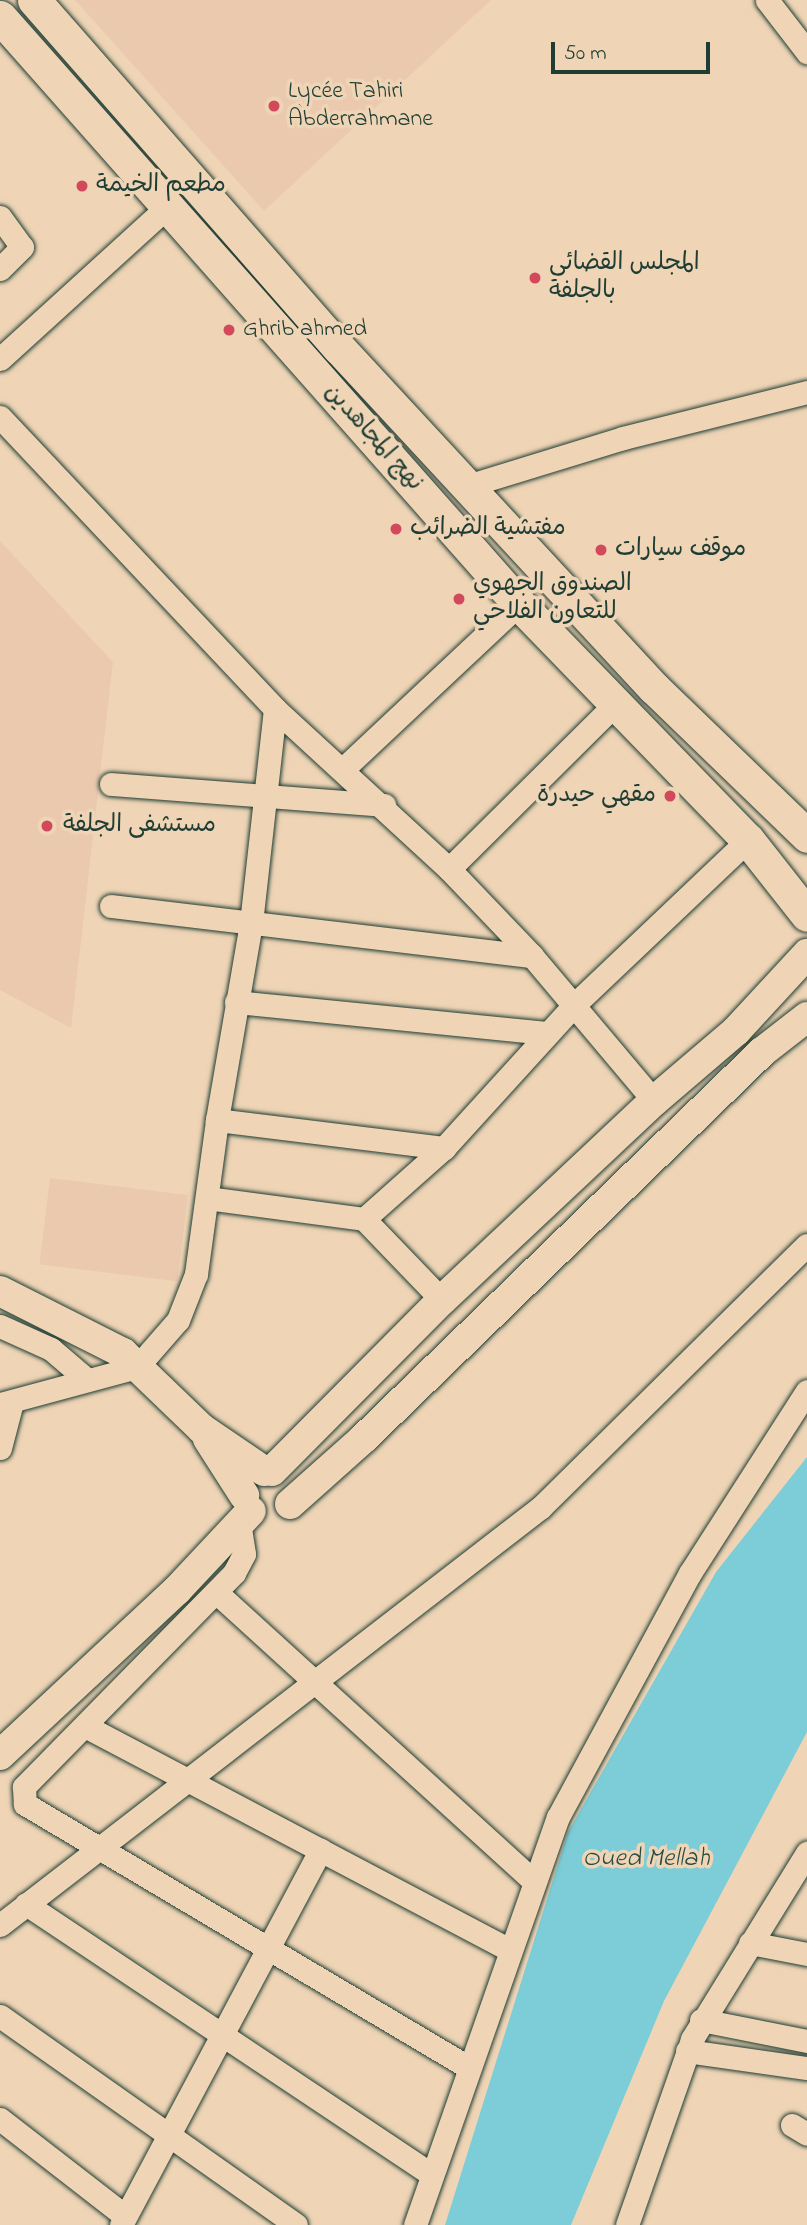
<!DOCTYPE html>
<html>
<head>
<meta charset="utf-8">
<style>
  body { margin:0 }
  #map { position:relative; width:807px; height:2225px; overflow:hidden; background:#efd5b6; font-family:"Indie Flower","Playpen Sans Arabic",sans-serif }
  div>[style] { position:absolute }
  .built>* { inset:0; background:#ebc9ae; transform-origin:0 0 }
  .water>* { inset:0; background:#7dcdd8 }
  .roads { filter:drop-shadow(0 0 2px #1f3d34) drop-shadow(0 0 2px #1f3d34) }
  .minor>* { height:23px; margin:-11.5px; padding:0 11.5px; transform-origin:11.5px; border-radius:11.5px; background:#efd5b6 }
  .tertiary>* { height:30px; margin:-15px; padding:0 15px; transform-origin:15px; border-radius:15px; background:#efd5b6 }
  .secondary>* { height:33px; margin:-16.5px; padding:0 16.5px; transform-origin:16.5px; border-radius:16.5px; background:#efd5b6 }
  .dots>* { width:19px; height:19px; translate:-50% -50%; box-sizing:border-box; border:4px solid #efd5b6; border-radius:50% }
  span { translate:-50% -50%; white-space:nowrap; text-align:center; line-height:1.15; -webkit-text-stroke:7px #efd5b6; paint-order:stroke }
  .poi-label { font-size:24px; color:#1f3d34 }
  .left { translate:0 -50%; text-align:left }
  .right { translate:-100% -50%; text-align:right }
  .street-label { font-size:24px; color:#1f3d34 }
  .water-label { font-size:26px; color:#284b44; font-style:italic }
  .scale { position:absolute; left:551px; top:42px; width:159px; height:32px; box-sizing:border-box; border:4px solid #1f3d34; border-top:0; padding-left:9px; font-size:21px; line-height:24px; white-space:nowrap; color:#1f3d34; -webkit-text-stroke:5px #efd5b6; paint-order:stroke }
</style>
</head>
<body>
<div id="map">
  <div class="built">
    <div style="clip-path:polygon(75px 0,491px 0,264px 211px)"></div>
    <div style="clip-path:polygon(0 541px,113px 662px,71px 1028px,0 990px)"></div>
    <div style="left:50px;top:1178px;width:139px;height:87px;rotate:7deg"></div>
  </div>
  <div class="water">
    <div style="clip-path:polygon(807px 1457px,807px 1732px,664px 2001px,571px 2225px,445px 2225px,568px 1832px,716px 1572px)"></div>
  </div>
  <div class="roads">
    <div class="minor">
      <div style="left:767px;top:0;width:66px;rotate:52.4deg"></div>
      <div style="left:0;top:217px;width:37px;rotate:54deg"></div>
      <div style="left:22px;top:247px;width:31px;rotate:135deg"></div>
      <div style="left:0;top:359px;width:227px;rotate:-42.3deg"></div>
      <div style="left:0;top:417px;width:401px;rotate:46.7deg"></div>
      <div style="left:275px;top:709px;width:236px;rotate:42.6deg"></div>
      <div style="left:449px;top:869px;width:120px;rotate:46.3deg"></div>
      <div style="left:532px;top:956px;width:189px;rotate:49.9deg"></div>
      <div style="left:467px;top:486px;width:163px;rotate:-17.1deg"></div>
      <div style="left:623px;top:438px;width:190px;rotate:-14deg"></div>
      <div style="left:275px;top:709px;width:215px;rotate:96.4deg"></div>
      <div style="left:251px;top:923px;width:200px;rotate:99.8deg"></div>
      <div style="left:217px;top:1120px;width:229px;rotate:7deg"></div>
      <div style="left:343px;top:769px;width:241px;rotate:-43.2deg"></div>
      <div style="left:111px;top:784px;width:274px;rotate:4.4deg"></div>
      <div style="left:449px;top:869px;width:237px;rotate:-44.8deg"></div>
      <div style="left:111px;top:906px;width:424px;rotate:6.8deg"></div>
      <div style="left:236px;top:1002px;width:313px;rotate:5.7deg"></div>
      <div style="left:207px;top:1198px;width:158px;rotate:7.6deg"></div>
      <div style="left:364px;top:1219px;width:112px;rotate:46.1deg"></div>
      <div style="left:364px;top:1219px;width:107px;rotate:-41.6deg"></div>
      <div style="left:444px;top:1148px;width:192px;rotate:-47.7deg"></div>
      <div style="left:573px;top:1006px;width:241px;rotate:-43.5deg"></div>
      <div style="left:0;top:1326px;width:56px;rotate:24.3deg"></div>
      <div style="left:51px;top:1349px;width:45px;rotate:40.5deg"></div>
      <div style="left:0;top:1404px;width:142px;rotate:-15.1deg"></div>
      <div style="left:137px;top:1367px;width:62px;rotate:-48.9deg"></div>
      <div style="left:178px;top:1320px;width:49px;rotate:-68.6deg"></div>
      <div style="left:196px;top:1274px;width:155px;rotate:-82.2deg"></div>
      <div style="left:0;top:1448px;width:48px;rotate:-75.4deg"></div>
      <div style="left:239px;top:1522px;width:32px;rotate:81deg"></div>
      <div style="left:244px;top:1554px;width:21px;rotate:118deg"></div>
      <div style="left:234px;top:1573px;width:300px;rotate:134.5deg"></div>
      <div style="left:24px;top:1787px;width:17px;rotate:87deg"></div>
      <div style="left:25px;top:1804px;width:515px;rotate:30.7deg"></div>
      <div style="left:217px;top:1593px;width:428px;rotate:42.3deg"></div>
      <div style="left:85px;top:1726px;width:480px;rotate:27.8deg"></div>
      <div style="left:26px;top:1904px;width:487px;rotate:33.7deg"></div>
      <div style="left:0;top:1925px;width:684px;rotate:-37.69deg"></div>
      <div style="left:541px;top:1507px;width:373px;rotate:-44.6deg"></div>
      <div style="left:750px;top:1943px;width:58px;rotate:10.9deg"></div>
      <div style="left:0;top:2016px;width:362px;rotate:35.2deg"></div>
      <div style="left:701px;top:2020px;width:108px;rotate:11.2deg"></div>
      <div style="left:687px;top:2051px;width:121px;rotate:8.1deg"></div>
      <div style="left:0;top:2119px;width:158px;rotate:37.8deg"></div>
      <div style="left:792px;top:2125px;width:17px;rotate:31deg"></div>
      <div style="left:121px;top:2225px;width:425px;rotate:-62deg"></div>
      <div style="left:415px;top:2225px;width:432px;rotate:-70.7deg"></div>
      <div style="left:558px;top:1817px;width:277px;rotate:-61.6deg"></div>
      <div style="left:690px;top:1573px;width:216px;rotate:-57.3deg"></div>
      <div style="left:627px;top:2225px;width:197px;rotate:-70.7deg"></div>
      <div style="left:692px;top:2039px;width:219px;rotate:-58.3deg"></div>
    </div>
    <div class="tertiary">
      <div style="left:0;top:1291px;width:138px;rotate:26.8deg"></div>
      <div style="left:123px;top:1353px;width:110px;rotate:43.9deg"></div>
      <div style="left:202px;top:1429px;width:75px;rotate:34.1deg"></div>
      <div style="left:208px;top:1439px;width:67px;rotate:57.3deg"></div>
      <div style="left:272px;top:1471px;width:241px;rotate:-45.2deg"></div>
      <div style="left:442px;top:1300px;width:291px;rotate:-43.2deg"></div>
      <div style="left:654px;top:1101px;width:108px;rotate:-40.5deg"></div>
      <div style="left:736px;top:1031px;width:105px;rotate:-47.3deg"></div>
      <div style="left:290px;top:1504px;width:99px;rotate:-41.7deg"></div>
      <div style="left:364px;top:1438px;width:554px;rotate:-44.12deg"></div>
      <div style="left:762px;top:1052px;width:57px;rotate:-37.9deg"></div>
      <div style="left:0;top:1755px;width:242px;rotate:-43deg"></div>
      <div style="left:177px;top:1590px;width:108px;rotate:-46.9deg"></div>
    </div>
    <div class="secondary">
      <div style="left:34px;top:0;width:463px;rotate:48.8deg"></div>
      <div style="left:339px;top:348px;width:463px;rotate:47.2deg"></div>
      <div style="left:654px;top:688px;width:213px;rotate:44deg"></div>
      <div style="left:0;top:17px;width:784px;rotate:48.52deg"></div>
      <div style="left:519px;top:604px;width:329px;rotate:45.9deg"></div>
      <div style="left:748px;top:840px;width:95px;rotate:51.8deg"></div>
    </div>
  </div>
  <div class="dots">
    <div style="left:274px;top:106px;background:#d1495b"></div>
    <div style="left:82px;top:186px;background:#d1495b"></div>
    <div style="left:535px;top:278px;background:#d1495b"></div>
    <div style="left:229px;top:330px;background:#d1495b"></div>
    <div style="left:396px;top:529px;background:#d1495b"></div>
    <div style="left:601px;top:550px;background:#d1495b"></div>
    <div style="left:459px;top:599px;background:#d1495b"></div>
    <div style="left:670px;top:796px;background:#d1495b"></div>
    <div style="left:47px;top:826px;background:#d1495b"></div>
  </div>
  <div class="poi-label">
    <span class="left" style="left:288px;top:106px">Lycée Tahiri<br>Abderrahmane</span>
    <span class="left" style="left:96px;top:186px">مطعم الخيمة</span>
    <span class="left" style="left:549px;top:278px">المجلس القضائي<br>بالجلفة</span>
    <span class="left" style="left:243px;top:330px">Ghrib ahmed</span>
    <span class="left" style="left:410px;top:529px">مفتشية الضرائب</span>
    <span class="left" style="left:615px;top:550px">موقف سيارات</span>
    <span class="left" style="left:473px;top:599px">الصندوق الجهوي<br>للتعاون الفلاحي</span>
    <span class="right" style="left:656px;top:796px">مقهي حيدرة</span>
    <span class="left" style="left:63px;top:826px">مستشفى الجلفة</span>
  </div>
  <div class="street-label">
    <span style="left:373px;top:438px;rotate:48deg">نهج المجاهدين</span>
  </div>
  <div class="water-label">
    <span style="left:646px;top:1860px">Oued Mellah</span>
  </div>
  <div class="scale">50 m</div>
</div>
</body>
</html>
